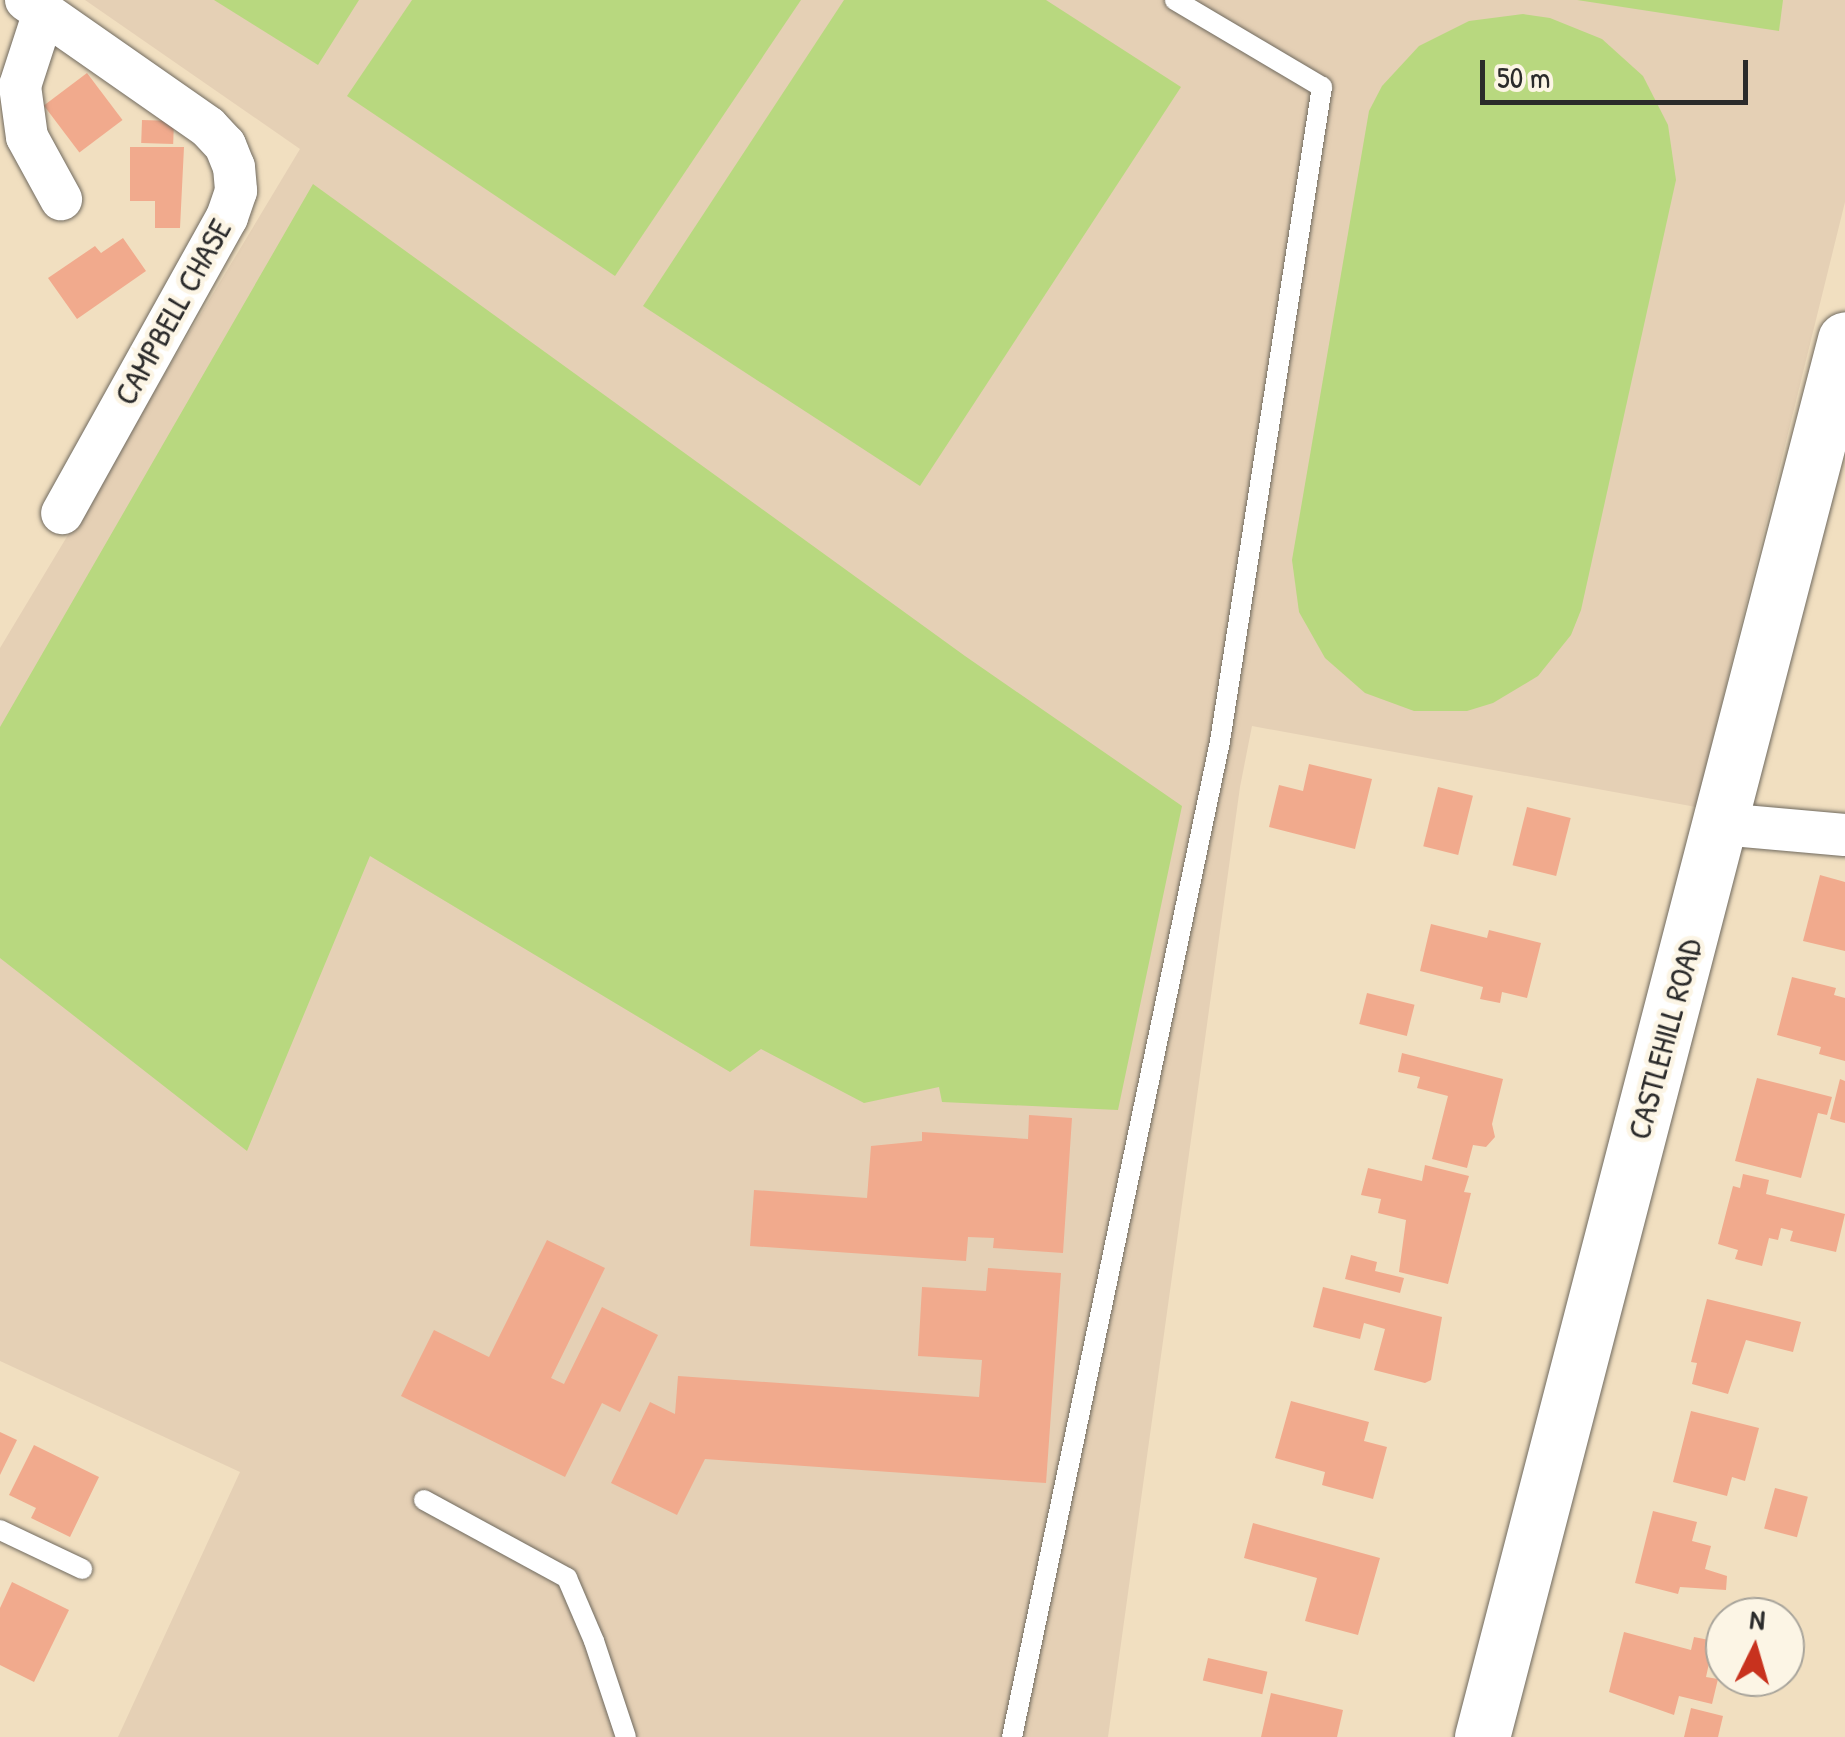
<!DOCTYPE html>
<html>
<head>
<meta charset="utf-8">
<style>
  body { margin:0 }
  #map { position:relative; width:1845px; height:1737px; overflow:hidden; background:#f1dfc0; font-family:"Patrick Hand",sans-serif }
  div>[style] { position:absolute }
  .built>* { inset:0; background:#e5d0b5 }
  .green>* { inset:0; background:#b8d87f }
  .building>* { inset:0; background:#f1aa8d; transform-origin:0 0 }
  .roads { filter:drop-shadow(0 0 2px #706a5f) drop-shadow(0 0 2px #706a5f) }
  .lane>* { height:20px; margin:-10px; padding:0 10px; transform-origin:10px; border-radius:10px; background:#fff }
  .street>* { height:42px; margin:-21px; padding:0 21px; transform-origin:21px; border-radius:21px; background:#fff }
  .secondary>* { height:55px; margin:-27.5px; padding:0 27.5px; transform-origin:27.5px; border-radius:27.5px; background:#fff }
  span { translate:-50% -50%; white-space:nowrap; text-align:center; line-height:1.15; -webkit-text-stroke:9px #fcf5e5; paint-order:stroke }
  .street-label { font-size:32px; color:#2b2b2b }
  .north { position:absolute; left:1705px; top:1597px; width:100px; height:100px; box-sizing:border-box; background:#fcf5e5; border:2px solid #a8a49b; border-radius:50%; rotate:5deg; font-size:28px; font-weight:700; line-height:40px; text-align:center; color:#2b2b2b }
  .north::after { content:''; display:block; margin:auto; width:35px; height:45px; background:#c8321e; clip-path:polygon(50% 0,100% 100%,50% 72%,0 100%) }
  .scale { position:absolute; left:1480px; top:60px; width:268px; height:45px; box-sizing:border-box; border:5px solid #2b2b2b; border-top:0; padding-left:12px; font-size:30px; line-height:35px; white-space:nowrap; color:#2b2b2b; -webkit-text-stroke:8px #fcf5e5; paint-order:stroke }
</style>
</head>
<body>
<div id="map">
  <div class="built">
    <div style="clip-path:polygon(85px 0,1845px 0,1845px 202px,1696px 807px,1252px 726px,1240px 787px,1108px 1737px,118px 1737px,240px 1472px,0 1361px,0 648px,300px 149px)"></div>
  </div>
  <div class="green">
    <div style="clip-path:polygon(214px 0,359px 0,318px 65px)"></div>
    <div style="clip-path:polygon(412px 0,801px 0,615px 276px,347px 96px)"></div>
    <div style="clip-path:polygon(844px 0,1046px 0,1181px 87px,920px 486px,643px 306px)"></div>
    <div style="clip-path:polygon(1577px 0,1783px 0,1779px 31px)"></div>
    <div style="clip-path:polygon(1523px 14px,1550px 18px,1602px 39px,1643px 76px,1668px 125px,1676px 180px,1581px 610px,1571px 635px,1538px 676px,1493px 703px,1467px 711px,1414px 711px,1365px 693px,1325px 658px,1299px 612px,1292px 560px,1369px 111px,1382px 86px,1419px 46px,1469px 21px)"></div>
    <div style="clip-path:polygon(313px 184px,965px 656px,1182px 806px,1118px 1110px,942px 1102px,939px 1087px,864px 1103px,761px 1049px,730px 1072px,370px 856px,247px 1151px,0 958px,0 727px)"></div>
  </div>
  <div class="building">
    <div style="left:87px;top:73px;width:59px;height:54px;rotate:53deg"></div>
    <div style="left:142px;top:120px;width:32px;height:23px;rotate:2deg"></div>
    <div style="clip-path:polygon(130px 147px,184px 147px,180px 228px,155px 228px,155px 201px,130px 201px)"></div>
    <div style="clip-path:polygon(123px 238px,146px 271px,77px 319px,48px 278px,95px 246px,101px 253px)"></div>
    <div style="clip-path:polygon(1309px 764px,1372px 779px,1355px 849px,1269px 827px,1279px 785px,1303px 791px)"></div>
    <div style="left:1438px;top:787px;width:36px;height:61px;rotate:14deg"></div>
    <div style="left:1527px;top:807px;width:45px;height:60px;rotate:14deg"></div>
    <div style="clip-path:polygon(1820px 875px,1845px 882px,1845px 951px,1803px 941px)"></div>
    <div style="clip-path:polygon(1431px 924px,1487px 938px,1489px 930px,1541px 943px,1527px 998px,1502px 992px,1500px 1003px,1480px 999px,1483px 987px,1420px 971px)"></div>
    <div style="clip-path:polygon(1792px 977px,1836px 988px,1834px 995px,1845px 998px,1845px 1061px,1819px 1054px,1821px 1047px,1777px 1035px)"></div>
    <div style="left:1367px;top:993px;width:49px;height:32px;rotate:14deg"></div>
    <div style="clip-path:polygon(1402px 1053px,1503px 1079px,1492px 1124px,1495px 1137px,1486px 1147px,1473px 1145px,1467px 1168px,1432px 1159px,1448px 1096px,1417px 1088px,1420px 1077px,1398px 1072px)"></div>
    <div style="clip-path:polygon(1757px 1078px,1832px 1097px,1827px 1115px,1818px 1113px,1801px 1178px,1735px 1161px)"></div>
    <div style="clip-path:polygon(1840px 1079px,1845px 1081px,1845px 1123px,1830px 1119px)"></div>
    <div style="clip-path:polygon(1029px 1115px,1072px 1118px,1063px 1253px,993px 1248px,994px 1238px,968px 1237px,966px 1261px,750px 1246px,754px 1190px,867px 1198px,871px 1146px,922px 1141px,922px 1132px,1028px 1139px)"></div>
    <div style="clip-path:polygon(1425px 1165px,1469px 1176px,1464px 1192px,1471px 1193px,1448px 1284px,1399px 1272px,1406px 1220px,1378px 1213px,1381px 1199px,1361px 1195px,1368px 1168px,1422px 1181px)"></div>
    <div style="clip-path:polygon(1743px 1174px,1769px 1180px,1766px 1194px,1845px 1214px,1836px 1252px,1790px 1241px,1793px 1231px,1781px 1228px,1778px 1240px,1769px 1238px,1762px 1266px,1735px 1259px,1738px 1250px,1718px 1244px,1733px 1186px,1740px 1188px)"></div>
    <div style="clip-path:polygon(547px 1240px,605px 1268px,551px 1378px,564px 1384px,602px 1307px,658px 1335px,620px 1412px,602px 1403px,565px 1477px,401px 1396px,434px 1330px,489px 1357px)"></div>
    <div style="clip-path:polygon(1351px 1255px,1377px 1262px,1375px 1271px,1404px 1278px,1400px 1293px,1345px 1279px)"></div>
    <div style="clip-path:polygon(988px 1268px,1061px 1273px,1046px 1483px,705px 1459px,677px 1515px,611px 1483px,650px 1402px,675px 1414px,678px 1376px,979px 1397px,982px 1360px,918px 1356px,922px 1287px,986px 1291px)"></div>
    <div style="clip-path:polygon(1323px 1287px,1442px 1317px,1431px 1380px,1425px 1383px,1374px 1370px,1385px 1329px,1364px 1323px,1360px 1339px,1313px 1327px)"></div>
    <div style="clip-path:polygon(1707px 1299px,1801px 1322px,1793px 1352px,1746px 1340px,1728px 1394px,1692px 1384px,1697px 1363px,1691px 1362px)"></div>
    <div style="clip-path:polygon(1291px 1401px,1369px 1422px,1364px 1441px,1387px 1447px,1373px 1499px,1322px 1485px,1325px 1472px,1275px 1458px)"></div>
    <div style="clip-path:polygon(1691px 1411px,1759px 1428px,1745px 1481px,1732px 1477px,1727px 1496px,1673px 1482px)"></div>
    <div style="clip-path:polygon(0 1432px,17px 1440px,0 1475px)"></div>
    <div style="clip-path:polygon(34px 1445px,99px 1477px,70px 1537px,31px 1518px,36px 1508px,9px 1495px)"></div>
    <div style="left:1775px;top:1488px;width:34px;height:42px;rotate:15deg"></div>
    <div style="clip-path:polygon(1653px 1511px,1697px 1522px,1692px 1541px,1711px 1546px,1705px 1569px,1727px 1576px,1726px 1590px,1680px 1587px,1678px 1594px,1635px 1583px)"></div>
    <div style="clip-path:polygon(1253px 1523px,1380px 1558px,1358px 1635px,1305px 1621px,1317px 1578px,1244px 1558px)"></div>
    <div style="clip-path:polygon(12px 1582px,69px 1610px,34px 1682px,0 1665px,0 1608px)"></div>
    <div style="clip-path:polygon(1624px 1632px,1691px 1650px,1694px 1637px,1714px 1641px,1706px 1677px,1718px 1679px,1712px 1704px,1679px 1696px,1674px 1715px,1609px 1692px)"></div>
    <div style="left:1208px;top:1658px;width:61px;height:23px;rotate:13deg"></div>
    <div style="clip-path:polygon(1271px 1693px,1343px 1710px,1337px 1737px,1261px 1737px)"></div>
    <div style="clip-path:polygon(1691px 1708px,1723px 1716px,1718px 1737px,1684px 1737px)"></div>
  </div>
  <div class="roads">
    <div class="lane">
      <div style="left:424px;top:1500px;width:163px;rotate:28.6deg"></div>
      <div style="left:567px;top:1578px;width:69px;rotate:66.8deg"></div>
      <div style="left:594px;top:1641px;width:101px;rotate:71.6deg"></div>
      <div style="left:0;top:1530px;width:91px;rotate:25.4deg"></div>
      <div style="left:1012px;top:1737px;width:1017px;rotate:-78.2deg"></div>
      <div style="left:1220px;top:741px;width:662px;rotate:-81.14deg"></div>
      <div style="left:1322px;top:87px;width:171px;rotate:-149.4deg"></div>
    </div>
    <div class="street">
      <div style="left:26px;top:0;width:222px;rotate:34.9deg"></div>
      <div style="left:208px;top:127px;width:25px;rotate:47deg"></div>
      <div style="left:225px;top:145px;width:24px;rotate:68deg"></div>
      <div style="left:234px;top:167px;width:24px;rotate:85deg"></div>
      <div style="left:236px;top:191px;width:28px;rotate:109deg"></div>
      <div style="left:227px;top:217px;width:339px;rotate:119.1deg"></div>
      <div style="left:44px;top:12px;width:78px;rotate:108deg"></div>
      <div style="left:20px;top:86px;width:51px;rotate:82.2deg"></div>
      <div style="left:27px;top:137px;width:71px;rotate:61.3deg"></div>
      <div style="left:1721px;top:824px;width:124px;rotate:5.1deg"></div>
    </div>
    <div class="secondary">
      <div style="left:1482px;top:1737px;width:1444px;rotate:-75.44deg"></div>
    </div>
  </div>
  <div class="street-label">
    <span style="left:173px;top:312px;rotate:-61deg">CAMPBELL CHASE</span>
    <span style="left:1665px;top:1039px;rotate:-75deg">CASTLEHILL ROAD</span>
  </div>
  <div class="north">N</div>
  <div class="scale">50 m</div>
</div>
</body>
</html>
